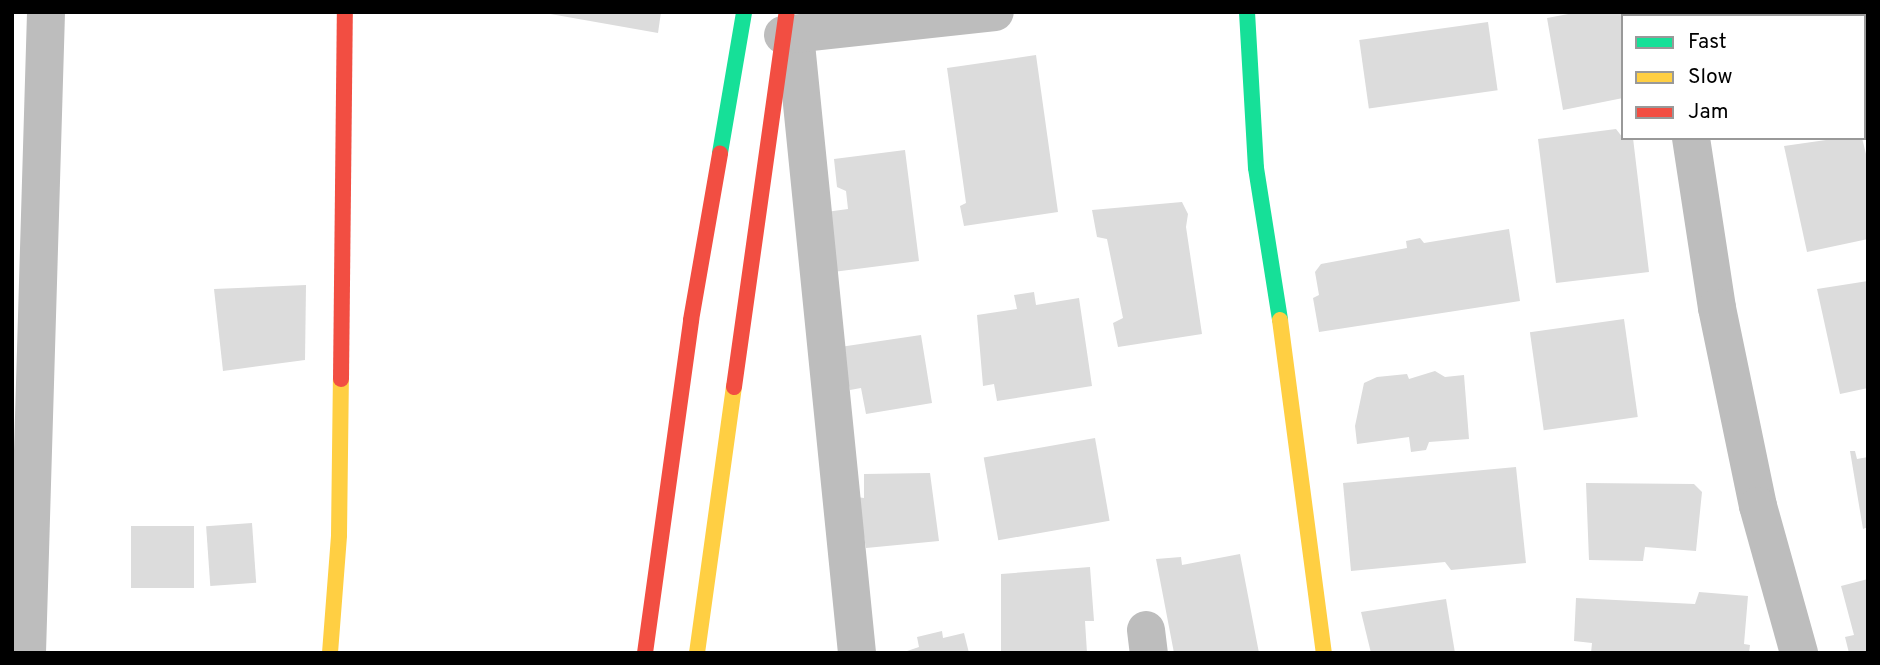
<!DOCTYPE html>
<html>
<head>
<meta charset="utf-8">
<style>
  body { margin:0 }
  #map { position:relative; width:1880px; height:665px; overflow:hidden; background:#fff; font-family:Overpass,sans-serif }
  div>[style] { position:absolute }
  .building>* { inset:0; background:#dcdcdc; transform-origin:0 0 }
  .street>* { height:38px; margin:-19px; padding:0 19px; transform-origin:19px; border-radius:19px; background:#bdbdbd }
  .fast>* { height:16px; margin:-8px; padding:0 8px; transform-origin:8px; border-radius:8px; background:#16e098 }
  .slow>* { height:16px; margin:-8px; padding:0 8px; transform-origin:8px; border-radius:8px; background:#ffcf43 }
  .jam>* { height:16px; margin:-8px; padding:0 8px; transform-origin:8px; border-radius:8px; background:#f24e42 }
  span { translate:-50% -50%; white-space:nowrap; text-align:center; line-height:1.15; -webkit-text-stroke:7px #fff; paint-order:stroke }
  .frame { position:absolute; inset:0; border:14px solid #000; pointer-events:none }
  .legend { position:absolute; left:1621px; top:14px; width:245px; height:126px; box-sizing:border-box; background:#fff; border:2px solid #999; margin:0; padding:9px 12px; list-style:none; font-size:21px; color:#000 }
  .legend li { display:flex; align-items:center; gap:14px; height:35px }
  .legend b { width:35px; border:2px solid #999 }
</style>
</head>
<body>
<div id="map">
  <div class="building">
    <div style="clip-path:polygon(539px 12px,661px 12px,658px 33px)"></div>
    <div style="clip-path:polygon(1579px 12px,1632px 12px,1632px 16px,1623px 16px,1623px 98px,1563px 110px,1547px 18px)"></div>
    <div style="left:1488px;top:22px;width:69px;height:130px;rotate:82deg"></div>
    <div style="clip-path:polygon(1036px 55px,1058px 212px,964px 226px,960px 206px,966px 203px,947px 68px)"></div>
    <div style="clip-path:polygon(1616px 129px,1623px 138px,1633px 138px,1649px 272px,1556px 283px,1538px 139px)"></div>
    <div style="clip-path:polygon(1840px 138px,1862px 138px,1868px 162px,1868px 239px,1807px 252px,1784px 146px)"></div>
    <div style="clip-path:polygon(905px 150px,919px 261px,833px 272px,826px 212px,848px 209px,846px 191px,837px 187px,834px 159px)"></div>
    <div style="clip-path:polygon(1182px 202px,1188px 214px,1186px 227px,1202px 334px,1118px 347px,1113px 323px,1123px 318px,1107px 239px,1097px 237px,1092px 210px)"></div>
    <div style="clip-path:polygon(1509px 229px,1520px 301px,1319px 332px,1313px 298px,1319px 295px,1315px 272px,1321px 264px,1407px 248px,1406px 241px,1420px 238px,1424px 243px)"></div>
    <div style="clip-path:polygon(1868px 281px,1868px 388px,1840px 394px,1817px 289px)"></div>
    <div style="clip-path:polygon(306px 285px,305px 360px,223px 371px,214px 289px)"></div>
    <div style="clip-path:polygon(1034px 292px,1036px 305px,1079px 298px,1092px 386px,997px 401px,994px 384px,983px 386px,977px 315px,1017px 309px,1014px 295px)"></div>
    <div style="left:1624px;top:319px;width:99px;height:95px;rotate:82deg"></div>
    <div style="clip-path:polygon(921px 335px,932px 403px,866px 414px,861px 388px,850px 390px,840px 347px)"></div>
    <div style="clip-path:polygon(1435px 371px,1445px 377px,1464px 375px,1469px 439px,1429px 442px,1426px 450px,1411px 452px,1409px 437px,1357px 444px,1355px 426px,1364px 383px,1377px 377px,1407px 374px,1409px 379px)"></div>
    <div style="left:1095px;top:438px;width:84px;height:113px;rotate:80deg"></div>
    <div style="clip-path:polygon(1850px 451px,1855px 451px,1857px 459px,1868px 457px,1868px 527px,1863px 529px)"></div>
    <div style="clip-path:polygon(1516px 467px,1526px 563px,1451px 570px,1445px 562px,1351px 571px,1343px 483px)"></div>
    <div style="clip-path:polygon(930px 473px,939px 541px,866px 548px,857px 497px,864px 498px,864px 474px)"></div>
    <div style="clip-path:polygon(1586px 483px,1694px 484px,1702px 492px,1696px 551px,1645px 547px,1643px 561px,1589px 560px)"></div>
    <div style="left:252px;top:523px;width:60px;height:46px;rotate:86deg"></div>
    <div style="left:131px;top:526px;width:63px;height:62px"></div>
    <div style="clip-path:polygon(1240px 554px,1259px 653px,1174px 653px,1156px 559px,1181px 557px,1182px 565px)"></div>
    <div style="clip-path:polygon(1090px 567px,1094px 621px,1085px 621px,1087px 653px,1001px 653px,1001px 574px)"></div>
    <div style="clip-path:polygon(1868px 579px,1868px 651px,1849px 653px,1845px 637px,1854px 635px,1841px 586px)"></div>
    <div style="clip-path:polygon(1699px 592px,1748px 596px,1744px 644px,1750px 645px,1749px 653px,1591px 653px,1592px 643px,1574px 641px,1576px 598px,1695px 604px)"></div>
    <div style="clip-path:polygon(1446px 599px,1455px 653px,1371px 653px,1361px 612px)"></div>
    <div style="clip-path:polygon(942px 631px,943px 638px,964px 633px,969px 653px,901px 653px,919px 647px,917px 637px)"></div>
  </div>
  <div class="street">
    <div style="left:1672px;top:12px;width:4px;rotate:90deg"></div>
    <div style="left:795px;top:34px;width:622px;rotate:84.28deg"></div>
    <div style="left:783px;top:35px;width:213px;rotate:-6.2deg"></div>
    <div style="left:1691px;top:138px;width:172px;rotate:81.3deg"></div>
    <div style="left:1717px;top:308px;width:202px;rotate:78.3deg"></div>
    <div style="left:1758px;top:506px;width:153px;rotate:74.4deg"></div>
    <div style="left:1146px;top:630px;width:23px;rotate:83deg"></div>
    <div style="left:27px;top:653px;width:641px;rotate:-88.3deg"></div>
  </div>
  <div class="fast">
    <div style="left:1247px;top:12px;width:156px;rotate:86.7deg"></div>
    <div style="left:1256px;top:168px;width:154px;rotate:81deg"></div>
    <div style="left:720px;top:153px;width:143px;rotate:-80.3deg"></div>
  </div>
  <div class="slow">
    <div style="left:1280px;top:320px;width:336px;rotate:82.5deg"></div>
    <div style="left:330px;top:653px;width:118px;rotate:-85.6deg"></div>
    <div style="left:339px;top:535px;width:156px;rotate:-89.3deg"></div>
    <div style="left:697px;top:653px;width:269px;rotate:-82.1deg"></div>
  </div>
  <div class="jam">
    <div style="left:341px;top:379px;width:367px;rotate:-89.4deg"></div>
    <div style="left:734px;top:387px;width:379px;rotate:-82deg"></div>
    <div style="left:645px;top:653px;width:336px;rotate:-82.1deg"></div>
    <div style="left:691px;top:320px;width:169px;rotate:-80.1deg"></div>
  </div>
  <div class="frame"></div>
  <ul class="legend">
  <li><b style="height:9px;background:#16e098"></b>Fast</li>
  <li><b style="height:9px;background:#ffcf43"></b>Slow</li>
  <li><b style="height:9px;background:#f24e42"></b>Jam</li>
  </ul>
</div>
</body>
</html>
